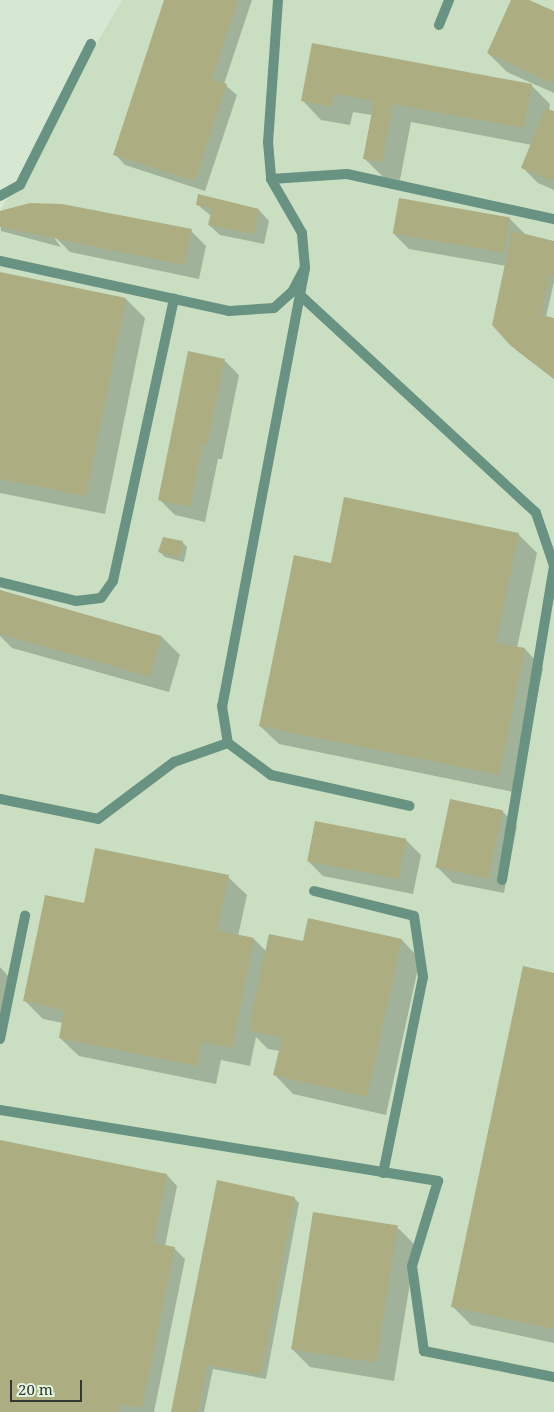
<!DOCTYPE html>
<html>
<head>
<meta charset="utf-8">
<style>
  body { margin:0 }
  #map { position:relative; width:554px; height:1412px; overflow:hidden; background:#d7e8d2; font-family:"Noto Serif",serif }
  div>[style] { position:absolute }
  .built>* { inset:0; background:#cadfc2 }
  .shadow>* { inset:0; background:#0003 }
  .building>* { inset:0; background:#adad82; transform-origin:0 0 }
  .lane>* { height:10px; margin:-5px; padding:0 5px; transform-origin:5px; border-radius:5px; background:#689281 }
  span { translate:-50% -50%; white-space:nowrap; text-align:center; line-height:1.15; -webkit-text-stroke:4.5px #e4f5df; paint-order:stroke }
  .scale { position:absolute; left:10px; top:1380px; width:72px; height:22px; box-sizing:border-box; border:2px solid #31382f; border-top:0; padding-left:6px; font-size:15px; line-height:18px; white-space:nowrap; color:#31382f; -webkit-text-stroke:4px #e4f5df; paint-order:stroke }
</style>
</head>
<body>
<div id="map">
  <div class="built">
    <div style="clip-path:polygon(122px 0,554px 0,554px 1412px,0 1412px,0 211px)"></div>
  </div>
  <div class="shadow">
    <div style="clip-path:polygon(165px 0,252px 0,224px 84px,237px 95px,205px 191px,125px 165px,115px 154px)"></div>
    <div style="clip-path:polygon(513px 0,526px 0,554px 13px,554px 93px,507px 72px,488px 53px)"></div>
    <div style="clip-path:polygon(313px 45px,531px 85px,550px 104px,549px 111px,554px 113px,554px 190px,538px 183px,523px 168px,532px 145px,411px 122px,400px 180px,383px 177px,364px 158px,372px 115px,353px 112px,350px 125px,321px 120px,303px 101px)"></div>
    <div style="clip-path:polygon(197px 204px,259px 210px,269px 221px,264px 244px,220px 235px,209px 225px,211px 216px)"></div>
    <div style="clip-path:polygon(0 212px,191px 231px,206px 246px,199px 279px,70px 252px,50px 232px,61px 247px,1px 231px)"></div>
    <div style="clip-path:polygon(510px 219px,525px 234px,554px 242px,554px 282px,546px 317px,554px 319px,554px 379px,516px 350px,506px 266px,409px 249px,394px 234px)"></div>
    <div style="clip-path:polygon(0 274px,126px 299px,145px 318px,105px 514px,0 493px)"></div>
    <div style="clip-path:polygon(224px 360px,239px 375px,222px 459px,218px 459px,205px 522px,175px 515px,160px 500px)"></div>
    <div style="clip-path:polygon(518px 534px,537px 553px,517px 648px,525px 649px,543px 668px,518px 793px,279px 744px,260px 726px,332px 565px)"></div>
    <div style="clip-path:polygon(182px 542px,187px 547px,184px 562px,165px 557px,160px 552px)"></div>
    <div style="clip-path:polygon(0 591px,161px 636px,180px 655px,169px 692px,12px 648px,0 636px)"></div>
    <div style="clip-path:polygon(502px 811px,517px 826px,504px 893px,453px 883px,438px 868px)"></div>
    <div style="clip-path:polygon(406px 840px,421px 855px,413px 894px,323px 876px,308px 861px)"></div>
    <div style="clip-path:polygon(228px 877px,247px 895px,238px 936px,254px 939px,267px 952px,304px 942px,402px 940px,420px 959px,386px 1115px,293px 1094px,275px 1075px,280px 1051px,268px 1049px,256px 1037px,250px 1066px,221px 1060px,216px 1084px,79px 1056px,60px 1038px,63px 1023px,43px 1019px,25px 1001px,85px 905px)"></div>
    <div style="clip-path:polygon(0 967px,9px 977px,0 1019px)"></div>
    <div style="clip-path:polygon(554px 974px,554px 1343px,471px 1325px,453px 1307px)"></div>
    <div style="clip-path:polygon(0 1141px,167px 1175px,177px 1186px,165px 1246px,174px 1248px,185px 1259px,154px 1412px,0 1412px)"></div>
    <div style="clip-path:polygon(294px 1198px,299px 1203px,266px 1379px,213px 1369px,204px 1412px,172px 1412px)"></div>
    <div style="clip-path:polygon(398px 1228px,416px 1246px,394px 1381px,310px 1367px,291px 1348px)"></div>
  </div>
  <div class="building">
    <div style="clip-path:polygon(164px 0,238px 0,212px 79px,227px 84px,195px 181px,113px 155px)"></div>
    <div style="clip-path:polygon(511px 0,529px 0,554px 11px,554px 84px,487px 53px)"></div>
    <div style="clip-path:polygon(312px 43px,532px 84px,524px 128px,393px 104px,382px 162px,363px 159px,374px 101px,334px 94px,332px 107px,301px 101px)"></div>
    <div style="clip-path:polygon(545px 108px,554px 111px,554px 182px,521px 168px)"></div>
    <div style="clip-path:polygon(198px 194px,259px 209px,254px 234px,208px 225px,212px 208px,196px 205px)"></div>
    <div style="left:399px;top:198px;width:113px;height:36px;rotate:10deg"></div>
    <div style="clip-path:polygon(30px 203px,62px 204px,192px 229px,184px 265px,0 227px,0 211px)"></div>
    <div style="clip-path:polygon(512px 231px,554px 241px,554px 277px,550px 276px,541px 315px,554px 318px,554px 379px,510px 345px,492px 325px)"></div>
    <div style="clip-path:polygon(0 272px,126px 298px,86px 496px,0 479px)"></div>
    <div style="clip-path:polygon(188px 351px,225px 359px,207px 445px,203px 444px,190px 507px,158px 500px)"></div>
    <div style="clip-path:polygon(344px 497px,519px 533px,496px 643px,525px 648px,499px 775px,259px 726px,294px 555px,331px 563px)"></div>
    <div style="clip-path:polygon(163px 537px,183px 541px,179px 558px,158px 552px)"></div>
    <div style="left:0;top:590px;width:168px;height:42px;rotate:16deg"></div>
    <div style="left:450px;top:799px;width:54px;height:70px;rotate:12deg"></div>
    <div style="left:315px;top:821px;width:93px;height:41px;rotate:11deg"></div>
    <div style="clip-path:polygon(95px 848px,229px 875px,217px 930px,254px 938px,232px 1048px,202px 1042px,197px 1066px,59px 1038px,64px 1010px,23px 1001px,45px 895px,84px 903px)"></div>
    <div style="clip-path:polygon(308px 918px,402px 939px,367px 1097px,273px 1075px,282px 1038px,248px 1030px,269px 934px,303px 941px)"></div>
    <div style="clip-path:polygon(523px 966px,554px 973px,554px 1329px,451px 1307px)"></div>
    <div style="clip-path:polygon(0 1140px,167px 1174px,154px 1243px,175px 1247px,142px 1408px,121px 1404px,119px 1412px,0 1412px)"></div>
    <div style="clip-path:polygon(217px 1180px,295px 1197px,261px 1375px,208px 1365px,198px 1412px,171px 1412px)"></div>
    <div style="left:313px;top:1212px;width:86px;height:139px;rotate:9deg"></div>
  </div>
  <div class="lane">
    <div style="left:278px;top:0;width:142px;rotate:94deg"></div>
    <div style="left:268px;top:142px;width:37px;rotate:85deg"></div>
    <div style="left:271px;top:179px;width:76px;rotate:-3.8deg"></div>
    <div style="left:347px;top:174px;width:212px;rotate:12.3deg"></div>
    <div style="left:439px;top:25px;width:27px;rotate:-68deg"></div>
    <div style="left:0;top:196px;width:23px;rotate:-29deg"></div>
    <div style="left:20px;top:185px;width:158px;rotate:-63.3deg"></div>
    <div style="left:0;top:261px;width:234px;rotate:12.3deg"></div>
    <div style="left:229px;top:311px;width:45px;rotate:-3.8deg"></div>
    <div style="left:274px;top:308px;width:24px;rotate:-42deg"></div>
    <div style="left:292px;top:292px;width:27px;rotate:-62deg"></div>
    <div style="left:305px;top:268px;width:35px;rotate:-95deg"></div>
    <div style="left:302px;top:233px;width:62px;rotate:-119.9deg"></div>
    <div style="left:305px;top:268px;width:446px;rotate:100.7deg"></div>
    <div style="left:222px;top:706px;width:37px;rotate:81deg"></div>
    <div style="left:228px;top:743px;width:54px;rotate:36.7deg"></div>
    <div style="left:271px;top:775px;width:142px;rotate:12.6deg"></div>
    <div style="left:300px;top:295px;width:321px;rotate:42.7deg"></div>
    <div style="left:536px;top:513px;width:56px;rotate:71.2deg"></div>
    <div style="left:0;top:582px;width:78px;rotate:14deg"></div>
    <div style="left:76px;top:601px;width:25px;rotate:-7deg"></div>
    <div style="left:101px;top:598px;width:21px;rotate:-55deg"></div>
    <div style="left:113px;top:581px;width:289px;rotate:-77.8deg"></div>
    <div style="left:0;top:799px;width:100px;rotate:11.5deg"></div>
    <div style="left:98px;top:819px;width:95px;rotate:-36.9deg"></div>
    <div style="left:174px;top:762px;width:57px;rotate:-19.4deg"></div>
    <div style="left:502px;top:880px;width:317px;rotate:-80.6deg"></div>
    <div style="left:314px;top:891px;width:103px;rotate:14deg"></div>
    <div style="left:414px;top:916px;width:62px;rotate:81.6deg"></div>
    <div style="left:423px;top:977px;width:200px;rotate:101.5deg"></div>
    <div style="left:0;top:1039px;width:126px;rotate:-78.5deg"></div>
    <div style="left:0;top:1110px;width:444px;rotate:9.2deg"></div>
    <div style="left:438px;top:1181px;width:89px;rotate:107deg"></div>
    <div style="left:412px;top:1266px;width:86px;rotate:82deg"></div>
    <div style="left:424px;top:1351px;width:133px;rotate:11.3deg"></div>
  </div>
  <div class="scale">20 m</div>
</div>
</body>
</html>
